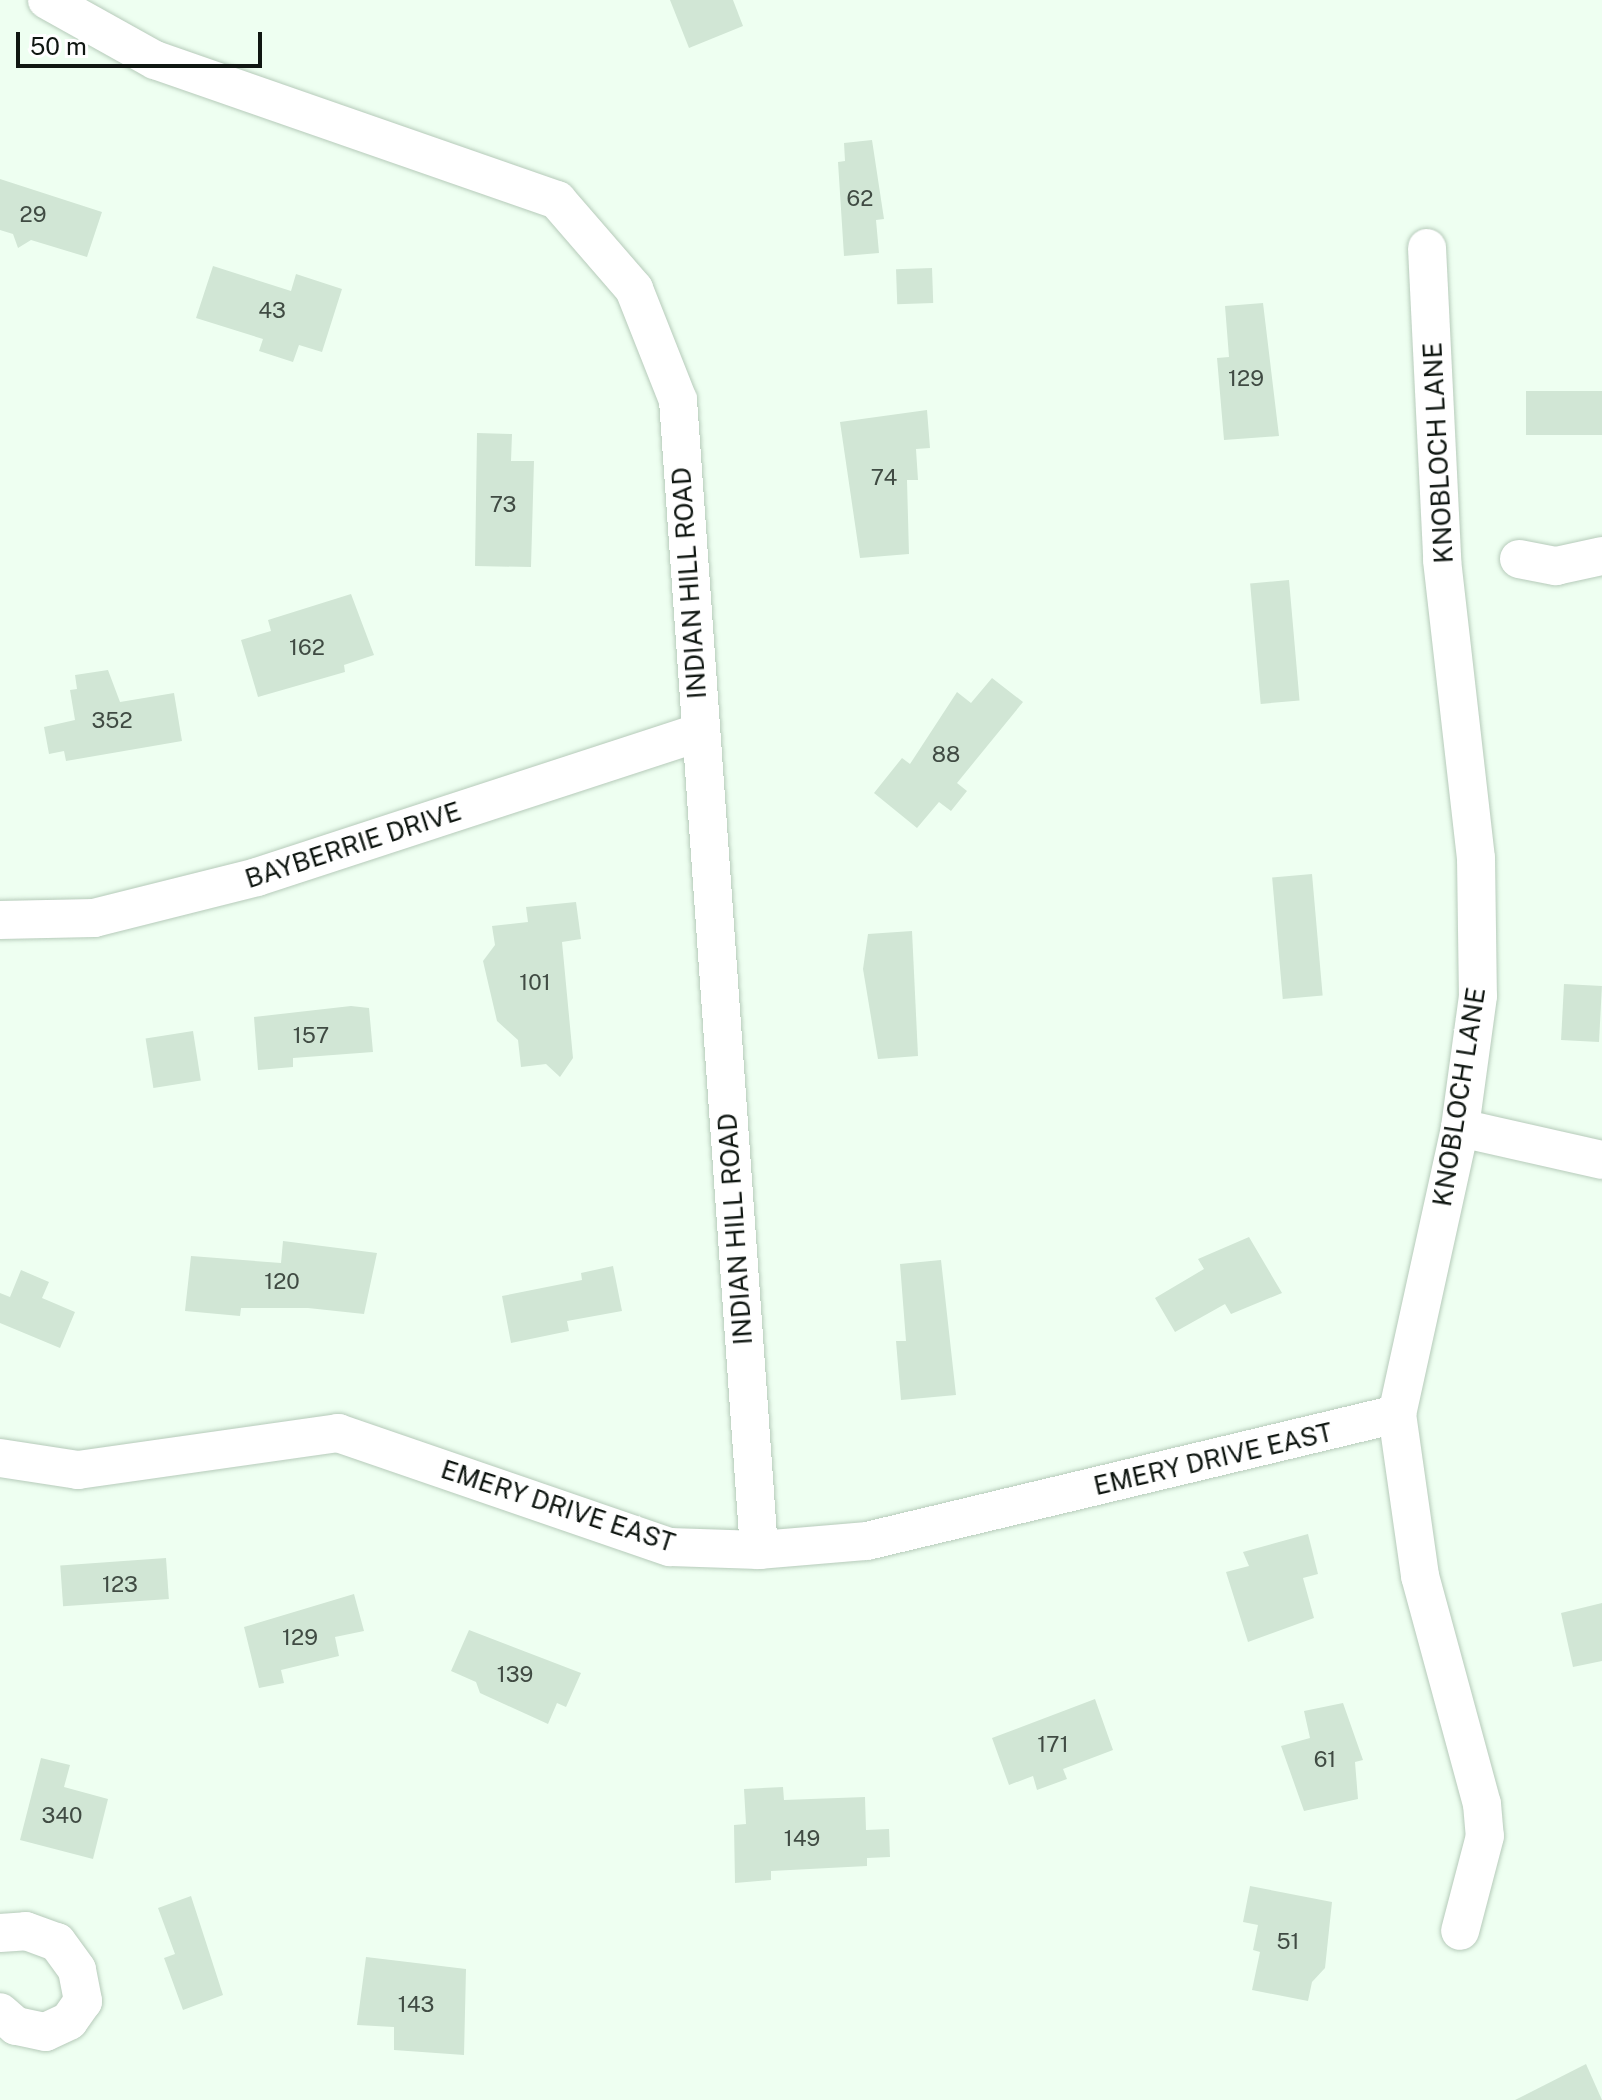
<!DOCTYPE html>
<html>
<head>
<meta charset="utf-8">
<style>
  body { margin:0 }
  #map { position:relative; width:1602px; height:2100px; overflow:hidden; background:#eefff1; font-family:"Public Sans",sans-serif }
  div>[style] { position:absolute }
  .building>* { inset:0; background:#d1e6d5; transform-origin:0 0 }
  .roads { filter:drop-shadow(0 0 2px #b6cbba) drop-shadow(0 0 2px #b6cbba) }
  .street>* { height:38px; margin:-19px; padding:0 19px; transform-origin:19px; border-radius:19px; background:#fff }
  span { translate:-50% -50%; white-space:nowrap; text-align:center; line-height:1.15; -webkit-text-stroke:6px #fff; paint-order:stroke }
  .number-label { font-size:22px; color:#404b43 }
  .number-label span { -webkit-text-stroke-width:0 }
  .street-label { font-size:26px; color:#101712 }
  .scale { position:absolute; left:16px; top:32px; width:246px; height:36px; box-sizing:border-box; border:4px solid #101712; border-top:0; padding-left:10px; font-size:24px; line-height:28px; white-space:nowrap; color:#101712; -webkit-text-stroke:6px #fff; paint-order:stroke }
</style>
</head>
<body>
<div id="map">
  <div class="building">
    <div style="clip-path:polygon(670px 0,733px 0,743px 26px,689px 48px)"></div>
    <div style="clip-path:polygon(872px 140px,884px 219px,876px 220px,879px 253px,844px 256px,838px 162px,845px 161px,844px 143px)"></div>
    <div style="clip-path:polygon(0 179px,102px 212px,87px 257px,31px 240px,18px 248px,13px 234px,0 230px)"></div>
    <div style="clip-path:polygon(213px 266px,291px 291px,296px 274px,342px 289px,322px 352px,299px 345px,293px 362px,259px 351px,263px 339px,196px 318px)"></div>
    <div style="left:932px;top:268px;width:35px;height:36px;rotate:88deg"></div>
    <div style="clip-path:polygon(1263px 303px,1279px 436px,1224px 440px,1217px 358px,1229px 357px,1225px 306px)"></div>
    <div style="left:1602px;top:391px;width:44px;height:76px;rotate:90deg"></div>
    <div style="clip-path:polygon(927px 410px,930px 448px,916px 449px,918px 480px,907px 480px,909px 554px,860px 558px,840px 422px)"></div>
    <div style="clip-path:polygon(477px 433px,512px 434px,511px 461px,534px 461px,531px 567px,475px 566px)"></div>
    <div style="left:1289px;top:580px;width:121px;height:39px;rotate:85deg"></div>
    <div style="clip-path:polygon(351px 594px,374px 655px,344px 665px,345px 672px,258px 697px,241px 640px,271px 631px,268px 620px)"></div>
    <div style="clip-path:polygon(108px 670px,120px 702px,174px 693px,182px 741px,66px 761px,64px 751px,49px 754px,44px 727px,75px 720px,70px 690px,77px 689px,75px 675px)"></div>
    <div style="clip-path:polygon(992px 678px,1023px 702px,957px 783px,967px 791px,951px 811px,939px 802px,917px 828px,874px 793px,902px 758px,910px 764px,957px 692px,971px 703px)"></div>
    <div style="left:1312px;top:874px;width:122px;height:40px;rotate:85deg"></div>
    <div style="clip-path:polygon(576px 902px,581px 939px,562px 942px,573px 1058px,560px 1077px,546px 1064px,521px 1067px,518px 1040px,497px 1021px,483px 961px,495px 945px,492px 926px,528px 922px,526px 907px)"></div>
    <div style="clip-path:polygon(912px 931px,918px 1056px,878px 1059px,863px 969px,868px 934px)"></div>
    <div style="left:1564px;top:984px;width:38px;height:56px;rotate:3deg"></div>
    <div style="clip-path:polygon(351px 1006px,369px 1008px,373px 1052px,293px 1058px,293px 1067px,258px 1070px,254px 1017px)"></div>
    <div style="left:193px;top:1031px;width:50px;height:48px;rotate:81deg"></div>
    <div style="clip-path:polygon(1249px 1237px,1282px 1293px,1231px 1314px,1225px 1304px,1175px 1332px,1155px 1298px,1204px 1269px,1198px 1259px)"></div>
    <div style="clip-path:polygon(283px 1241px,377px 1253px,364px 1314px,308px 1308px,241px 1308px,240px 1316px,185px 1311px,191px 1256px,281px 1263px)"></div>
    <div style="clip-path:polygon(941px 1260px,956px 1395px,901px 1400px,896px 1341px,906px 1341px,900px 1264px)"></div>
    <div style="clip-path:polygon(613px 1266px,622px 1311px,567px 1321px,569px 1331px,511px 1343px,502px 1296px,582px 1280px,581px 1273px)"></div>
    <div style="clip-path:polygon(21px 1270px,49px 1282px,42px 1298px,75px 1312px,60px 1348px,0 1323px,0 1293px,10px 1297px)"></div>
    <div style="clip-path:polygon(1308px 1534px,1318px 1574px,1303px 1578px,1314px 1618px,1248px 1642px,1226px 1572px,1249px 1566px,1243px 1552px)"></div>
    <div style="left:166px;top:1558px;width:41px;height:106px;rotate:86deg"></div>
    <div style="clip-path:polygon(354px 1594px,364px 1631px,335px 1637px,339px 1656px,281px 1670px,284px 1683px,259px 1688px,244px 1627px)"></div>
    <div style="clip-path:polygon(1602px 1603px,1602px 1661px,1573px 1667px,1561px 1613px)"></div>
    <div style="clip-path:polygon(469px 1630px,581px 1673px,566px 1707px,557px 1703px,548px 1724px,480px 1693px,476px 1682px,451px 1671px)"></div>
    <div style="clip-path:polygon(1095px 1699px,1113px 1750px,1063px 1769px,1067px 1779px,1037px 1790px,1033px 1776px,1009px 1785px,992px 1738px)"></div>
    <div style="clip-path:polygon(1343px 1703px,1363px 1760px,1355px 1762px,1358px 1799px,1304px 1811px,1281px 1746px,1310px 1738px,1304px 1711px)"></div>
    <div style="clip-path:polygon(41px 1758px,70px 1765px,64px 1787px,108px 1799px,93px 1859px,20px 1840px)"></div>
    <div style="clip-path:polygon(783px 1787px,784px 1800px,865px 1797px,866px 1830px,889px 1829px,890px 1857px,867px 1858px,867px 1866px,771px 1871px,771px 1880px,735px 1883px,734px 1825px,746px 1824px,744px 1789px)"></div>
    <div style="clip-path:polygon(1250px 1886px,1332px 1902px,1325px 1968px,1312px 1982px,1308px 2001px,1252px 1990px,1260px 1952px,1253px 1950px,1258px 1925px,1243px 1922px)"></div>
    <div style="clip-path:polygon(191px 1896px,223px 1995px,183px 2010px,164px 1958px,175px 1954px,158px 1908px)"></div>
    <div style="clip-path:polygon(366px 1957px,466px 1969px,464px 2055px,394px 2050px,394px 2027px,357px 2025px)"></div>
    <div style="clip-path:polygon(1586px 2064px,1602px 2100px,1515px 2100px)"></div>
  </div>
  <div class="roads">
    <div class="street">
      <div style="left:47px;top:0;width:124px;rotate:29.1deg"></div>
      <div style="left:155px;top:60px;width:426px;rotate:19.2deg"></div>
      <div style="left:557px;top:200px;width:118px;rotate:49.1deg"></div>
      <div style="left:634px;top:289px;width:119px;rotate:68.4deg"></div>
      <div style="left:678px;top:400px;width:1153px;rotate:85.97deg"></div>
      <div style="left:1427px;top:248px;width:312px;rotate:87.2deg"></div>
      <div style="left:1442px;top:560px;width:300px;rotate:83.5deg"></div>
      <div style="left:1476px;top:858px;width:138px;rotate:89.2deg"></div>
      <div style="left:1478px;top:996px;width:133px;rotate:97.8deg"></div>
      <div style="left:1460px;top:1128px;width:293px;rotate:102.4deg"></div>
      <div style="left:1397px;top:1414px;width:164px;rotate:81.9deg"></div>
      <div style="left:1420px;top:1576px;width:236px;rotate:74.8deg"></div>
      <div style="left:1482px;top:1804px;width:32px;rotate:85deg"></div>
      <div style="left:1485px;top:1836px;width:98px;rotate:104.7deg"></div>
      <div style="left:1519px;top:559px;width:38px;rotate:11deg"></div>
      <div style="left:1556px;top:566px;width:47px;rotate:-12.3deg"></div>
      <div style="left:0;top:920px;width:94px;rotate:-1.2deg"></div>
      <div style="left:94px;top:918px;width:168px;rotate:-14.1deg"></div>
      <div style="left:257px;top:877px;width:464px;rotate:-18.1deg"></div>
      <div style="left:1460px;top:1128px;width:146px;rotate:12.7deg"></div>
      <div style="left:0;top:1458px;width:79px;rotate:8.7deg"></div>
      <div style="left:78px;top:1470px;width:263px;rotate:-8.1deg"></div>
      <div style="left:338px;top:1433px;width:351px;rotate:19deg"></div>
      <div style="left:670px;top:1547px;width:89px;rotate:1.9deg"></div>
      <div style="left:759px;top:1550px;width:108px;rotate:-4.8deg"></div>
      <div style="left:867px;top:1541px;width:545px;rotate:-13.48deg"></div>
      <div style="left:0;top:1933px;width:26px;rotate:-4deg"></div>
      <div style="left:26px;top:1931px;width:33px;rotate:20deg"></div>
      <div style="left:57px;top:1942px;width:34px;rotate:54deg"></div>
      <div style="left:77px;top:1970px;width:32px;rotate:79deg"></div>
      <div style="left:83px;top:2001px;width:24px;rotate:125deg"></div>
      <div style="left:69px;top:2021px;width:26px;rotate:155deg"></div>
      <div style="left:45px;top:2032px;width:30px;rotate:-168deg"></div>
      <div style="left:16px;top:2026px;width:21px;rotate:-139deg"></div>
    </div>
  </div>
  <div class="number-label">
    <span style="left:860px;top:199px">62</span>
    <span style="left:33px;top:215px">29</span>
    <span style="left:272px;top:311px">43</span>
    <span style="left:1246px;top:379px">129</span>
    <span style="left:884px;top:478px">74</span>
    <span style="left:503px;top:505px">73</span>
    <span style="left:307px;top:648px">162</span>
    <span style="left:112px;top:721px">352</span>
    <span style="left:946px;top:755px">88</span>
    <span style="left:535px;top:983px">101</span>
    <span style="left:311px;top:1036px">157</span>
    <span style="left:282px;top:1282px">120</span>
    <span style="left:120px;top:1585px">123</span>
    <span style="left:300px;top:1638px">129</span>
    <span style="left:515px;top:1675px">139</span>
    <span style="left:1053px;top:1745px">171</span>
    <span style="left:1325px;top:1760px">61</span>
    <span style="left:62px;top:1816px">340</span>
    <span style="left:802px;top:1839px">149</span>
    <span style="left:1288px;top:1942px">51</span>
    <span style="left:416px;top:2005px">143</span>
  </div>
  <div class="street-label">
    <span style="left:1438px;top:453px;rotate:-93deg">KNOBLOCH LANE</span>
    <span style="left:689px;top:583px;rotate:-94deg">INDIAN HILL ROAD</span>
    <span style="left:353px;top:845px;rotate:-18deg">BAYBERRIE DRIVE</span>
    <span style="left:1459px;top:1097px;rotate:-81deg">KNOBLOCH LANE</span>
    <span style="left:735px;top:1229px;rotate:-94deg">INDIAN HILL ROAD</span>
    <span style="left:1213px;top:1459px;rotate:-13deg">EMERY DRIVE EAST</span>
    <span style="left:558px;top:1506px;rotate:18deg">EMERY DRIVE EAST</span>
  </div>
  <div class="scale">50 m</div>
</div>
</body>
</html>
